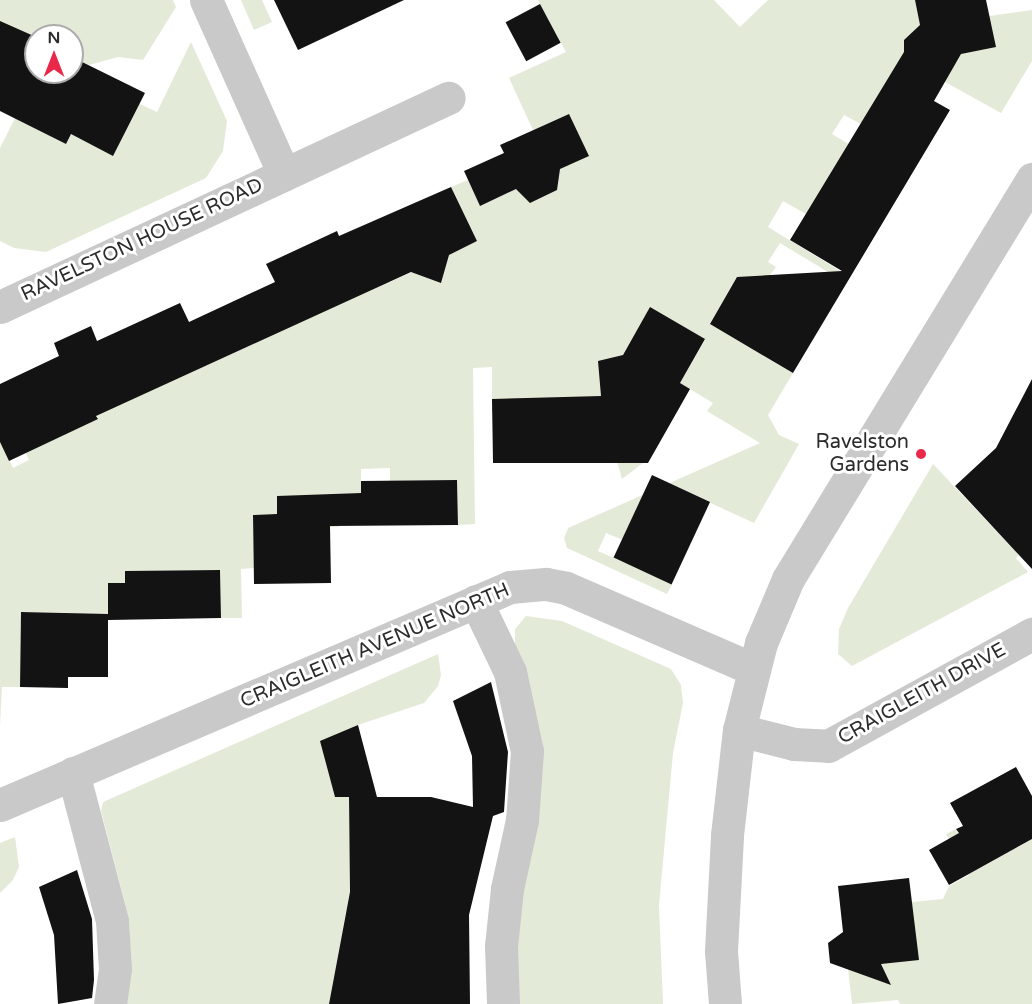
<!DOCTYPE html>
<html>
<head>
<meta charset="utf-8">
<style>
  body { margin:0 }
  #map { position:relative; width:1032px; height:1004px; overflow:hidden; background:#fff; font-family:"Varela Round",sans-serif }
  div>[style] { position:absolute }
  .green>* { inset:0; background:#e4ead8 }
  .building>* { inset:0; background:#131313; transform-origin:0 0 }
  .minor>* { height:33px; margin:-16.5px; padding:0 16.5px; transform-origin:16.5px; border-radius:16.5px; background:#c9c9c9 }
  .dots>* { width:16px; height:16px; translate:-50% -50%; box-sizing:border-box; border:3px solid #fff; border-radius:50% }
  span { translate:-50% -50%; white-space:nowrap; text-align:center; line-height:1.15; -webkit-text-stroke:6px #fff; paint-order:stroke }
  .street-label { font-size:20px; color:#2c2c2c }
  .poi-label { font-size:20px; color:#2c2c2c }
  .right { translate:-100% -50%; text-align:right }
  .north { position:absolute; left:24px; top:24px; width:60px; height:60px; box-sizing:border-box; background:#fff; border:2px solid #ababab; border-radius:50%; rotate:0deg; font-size:16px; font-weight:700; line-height:24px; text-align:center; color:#2c2c2c }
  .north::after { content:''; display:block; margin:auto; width:21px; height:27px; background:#e9284a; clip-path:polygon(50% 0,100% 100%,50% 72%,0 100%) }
</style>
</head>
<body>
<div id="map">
  <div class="green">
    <div style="clip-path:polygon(0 0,173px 0,176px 7px,143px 60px,118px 57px,89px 65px,72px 57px,72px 36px,36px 36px,29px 125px,66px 144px,71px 134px,113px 155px,138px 103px,157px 112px,191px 42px,227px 121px,223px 151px,206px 178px,46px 252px,14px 248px,0 241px,0 148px,28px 92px,0 21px)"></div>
    <div style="clip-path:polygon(241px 0,262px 0,272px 22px,254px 30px)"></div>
    <div style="clip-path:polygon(538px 0,714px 0,740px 27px,768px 0,915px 0,922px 33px,906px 38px,905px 50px,989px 16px,1032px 10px,1032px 61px,1001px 113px,945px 82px,861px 124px,844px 115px,832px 134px,908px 180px,904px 186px,876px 170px,806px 214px,783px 201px,768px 227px,850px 277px,846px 283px,780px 243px,768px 262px,776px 267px,727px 334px,793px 373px,768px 415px,779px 435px,799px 444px,754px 523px,678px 488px,634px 515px,623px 540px,606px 533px,598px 551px,672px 584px,667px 594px,567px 548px,564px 538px,568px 528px,760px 443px,707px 411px,713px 403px,680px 383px,705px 340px,650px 308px,618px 363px,600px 364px,599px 368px,651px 457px,622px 479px,603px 412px,492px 414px,492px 367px,473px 368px,475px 524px,458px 525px,457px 480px,390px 481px,390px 468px,361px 469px,361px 493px,339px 494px,339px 527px,330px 527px,329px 513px,253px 515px,254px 568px,241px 569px,242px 618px,221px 618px,220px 570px,125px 571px,125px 583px,108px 583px,108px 631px,71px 630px,71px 613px,21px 612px,20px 687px,2px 687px,0 726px,0 442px,13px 468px,29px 460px,18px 437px,98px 418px,91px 403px,162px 385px,384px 269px,390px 282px,419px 269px,425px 277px,433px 280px,442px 258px,477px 241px,451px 187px,468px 180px,480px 205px,520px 187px,530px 201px,553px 172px,569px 114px,533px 130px,509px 78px,566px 52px)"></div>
    <div style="clip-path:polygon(933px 464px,1019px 555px,1016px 558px,1028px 572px,852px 666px,838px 654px,839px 629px,848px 608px)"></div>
    <div style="clip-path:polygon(526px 616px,562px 621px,671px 669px,681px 685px,683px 703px,673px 753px,659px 905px,663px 1004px,516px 1004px,515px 629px)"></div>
    <div style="clip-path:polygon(438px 654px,441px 675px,438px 686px,424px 703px,358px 725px,321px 743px,349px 797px,351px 910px,346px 912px,329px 1004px,127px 1004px,131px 970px,129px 919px,101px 811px,103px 802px)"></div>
    <div style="clip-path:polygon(956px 829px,978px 869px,1032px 839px,1032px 1004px,900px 1004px,898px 1000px,852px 1004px,848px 968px,912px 902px,943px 899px,949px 886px,969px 875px,946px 834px)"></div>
    <div style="clip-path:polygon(15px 837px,19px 867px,13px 880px,0 893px,0 843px)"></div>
  </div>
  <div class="building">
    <div style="clip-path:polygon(274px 0,404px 0,298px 50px)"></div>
    <div style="clip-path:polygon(915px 0,986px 0,996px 47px,961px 54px,934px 101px,950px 110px,793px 373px,710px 324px,737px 277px,842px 271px,790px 240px,904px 52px,904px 40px,920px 25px)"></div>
    <div style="left:540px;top:4px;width:44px;height:39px;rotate:62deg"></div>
    <div style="clip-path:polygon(0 21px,36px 37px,36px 72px,72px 72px,72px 57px,145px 93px,113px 156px,71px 134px,66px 144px,0 111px)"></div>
    <div style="clip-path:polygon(569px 114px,589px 156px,560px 169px,557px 190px,530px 203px,516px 189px,480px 206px,464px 171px,504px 153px,500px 145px)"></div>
    <div style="clip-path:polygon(451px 187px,477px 241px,449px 255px,441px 283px,411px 272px,96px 416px,98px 419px,9px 461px,0 442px,0 384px,59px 356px,54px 343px,91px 326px,97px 341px,180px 303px,189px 322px,275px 282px,266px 264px,337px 231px,339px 236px)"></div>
    <div style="clip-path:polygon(650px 307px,705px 339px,680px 383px,690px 389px,648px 463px,493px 463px,492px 399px,601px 396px,598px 361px,623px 355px)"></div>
    <div style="clip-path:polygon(1032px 379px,1032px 569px,955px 486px,996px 448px)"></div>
    <div style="left:652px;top:475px;width:64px;height:91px;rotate:25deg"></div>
    <div style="clip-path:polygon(457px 480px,458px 525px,330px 526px,331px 583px,254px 584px,253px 515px,277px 514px,277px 496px,361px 493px,361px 481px)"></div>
    <div style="clip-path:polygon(220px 570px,221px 618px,108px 620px,108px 677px,68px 677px,68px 688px,20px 687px,21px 612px,108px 614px,108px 583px,125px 583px,125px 571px)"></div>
    <div style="clip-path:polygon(491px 682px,508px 752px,504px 812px,493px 816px,469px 915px,470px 1004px,329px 1004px,350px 892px,349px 797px,335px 797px,320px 741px,358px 725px,377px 797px,431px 797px,473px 807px,472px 756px,453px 701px)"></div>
    <div style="clip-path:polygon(1016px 767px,1032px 796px,1032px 839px,949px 885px,929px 850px,959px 833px,956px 829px,963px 826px,950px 803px)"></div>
    <div style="clip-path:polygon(77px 870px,92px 919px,94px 980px,92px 998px,58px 1004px,54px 935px,39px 887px)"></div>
    <div style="clip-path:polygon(909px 878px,919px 960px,881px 964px,891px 985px,830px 963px,828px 943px,843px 932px,838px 886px)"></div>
  </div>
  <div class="minor">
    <div style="left:206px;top:0;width:191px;rotate:65.9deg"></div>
    <div style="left:0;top:307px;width:495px;rotate:-25deg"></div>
    <div style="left:476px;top:601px;width:79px;rotate:64.4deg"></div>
    <div style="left:510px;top:672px;width:81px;rotate:77.9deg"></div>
    <div style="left:527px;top:751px;width:69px;rotate:94.1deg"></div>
    <div style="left:522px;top:820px;width:71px;rotate:102.3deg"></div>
    <div style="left:507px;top:889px;width:57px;rotate:96deg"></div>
    <div style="left:501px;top:946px;width:58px;rotate:88deg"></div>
    <div style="left:739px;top:730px;width:57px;rotate:14.3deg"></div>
    <div style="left:794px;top:744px;width:34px;rotate:3deg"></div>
    <div style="left:828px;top:746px;width:233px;rotate:-28.8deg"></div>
    <div style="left:73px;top:773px;width:153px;rotate:75.2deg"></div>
    <div style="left:112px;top:921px;width:48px;rotate:86.4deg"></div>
    <div style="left:115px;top:969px;width:35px;rotate:98deg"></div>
    <div style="left:0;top:805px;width:555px;rotate:-23.14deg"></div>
    <div style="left:510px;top:587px;width:36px;rotate:-5deg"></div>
    <div style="left:546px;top:584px;width:20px;rotate:11deg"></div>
    <div style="left:566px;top:588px;width:204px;rotate:23.4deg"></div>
    <div style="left:725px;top:1004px;width:53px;rotate:-94.3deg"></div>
    <div style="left:721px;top:951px;width:116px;rotate:-87deg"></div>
    <div style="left:727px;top:835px;width:106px;rotate:-83.5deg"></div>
    <div style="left:739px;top:730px;width:90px;rotate:-75.8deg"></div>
    <div style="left:761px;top:643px;width:69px;rotate:-67.1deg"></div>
    <div style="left:788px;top:579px;width:469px;rotate:-58.6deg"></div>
  </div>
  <div class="dots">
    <div style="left:921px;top:454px;background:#e9284a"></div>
  </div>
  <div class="street-label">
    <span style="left:142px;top:240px;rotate:-25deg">RAVELSTON HOUSE ROAD</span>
    <span style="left:375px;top:646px;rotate:-23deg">CRAIGLEITH AVENUE NORTH</span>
    <span style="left:922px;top:694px;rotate:-29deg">CRAIGLEITH DRIVE</span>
  </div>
  <div class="poi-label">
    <span class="right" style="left:909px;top:454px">Ravelston<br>Gardens</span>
  </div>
  <div class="north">N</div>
</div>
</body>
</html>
